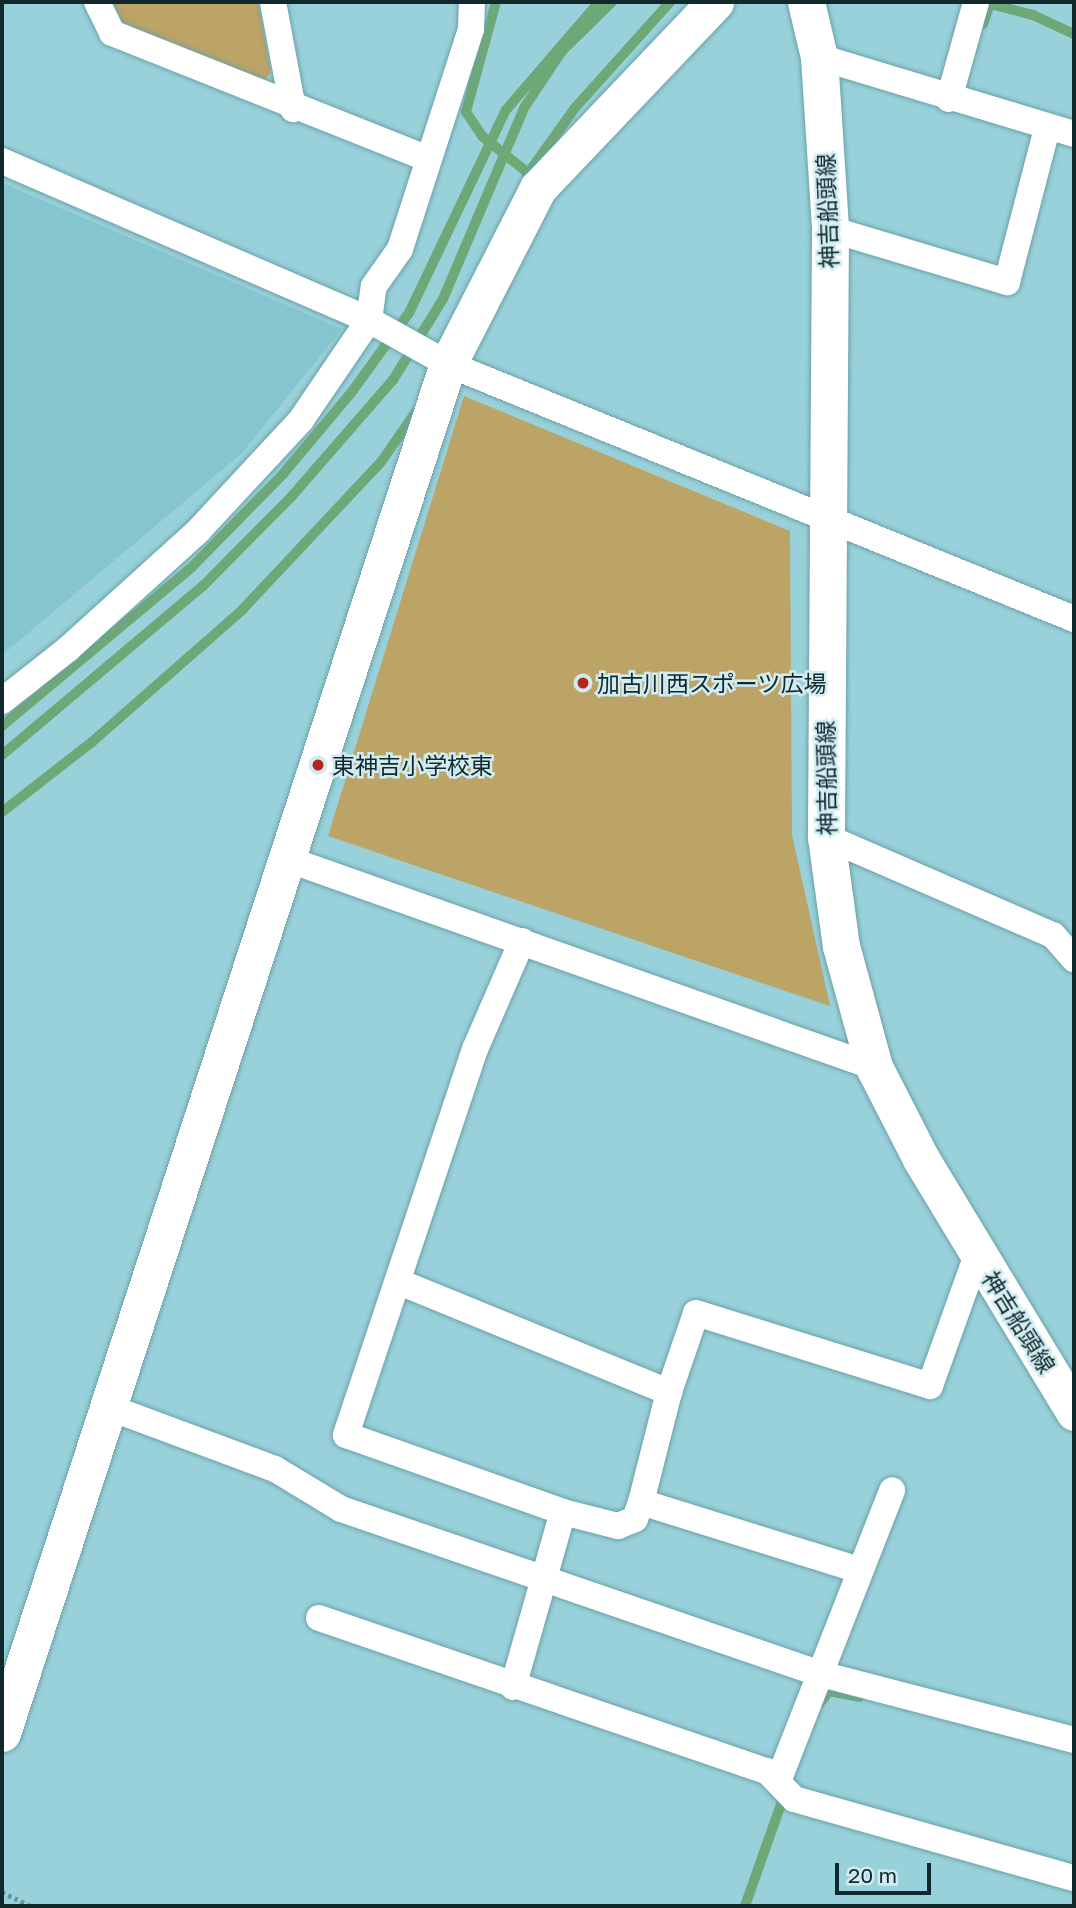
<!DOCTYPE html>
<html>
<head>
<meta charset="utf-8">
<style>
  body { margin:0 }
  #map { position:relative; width:1076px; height:1908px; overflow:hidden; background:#99d1da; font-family:"Golos Text","Noto Sans JP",sans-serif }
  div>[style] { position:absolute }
  .built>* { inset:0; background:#85c5d0 }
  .green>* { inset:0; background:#bca366 }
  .stream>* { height:10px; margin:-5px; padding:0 5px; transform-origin:5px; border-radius:5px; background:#6ea877 }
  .path>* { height:4.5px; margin-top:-2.25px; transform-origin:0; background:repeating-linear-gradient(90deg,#67929a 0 3.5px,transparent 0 7px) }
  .roads { filter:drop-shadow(0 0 2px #6aa1a9) drop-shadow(0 0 2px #6aa1a9) }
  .street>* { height:26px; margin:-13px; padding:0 13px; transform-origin:13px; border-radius:13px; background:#fff }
  .secondary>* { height:37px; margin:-18.5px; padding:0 18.5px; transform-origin:18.5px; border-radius:18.5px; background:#fff }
  .dots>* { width:19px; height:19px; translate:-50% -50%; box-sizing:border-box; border:4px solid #d1ecf1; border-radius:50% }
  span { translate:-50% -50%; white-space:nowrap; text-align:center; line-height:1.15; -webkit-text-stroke:5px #d1ecf1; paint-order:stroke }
  .street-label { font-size:23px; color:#11282c }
  .poi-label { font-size:23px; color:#11282c }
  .left { translate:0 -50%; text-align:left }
  .frame { position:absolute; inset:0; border:4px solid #11282c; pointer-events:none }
  .scale { position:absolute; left:835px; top:1863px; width:96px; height:32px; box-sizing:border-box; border:4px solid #11282c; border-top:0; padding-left:9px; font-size:21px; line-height:24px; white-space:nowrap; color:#11282c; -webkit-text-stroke:5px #d1ecf1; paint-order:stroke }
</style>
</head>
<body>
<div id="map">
  <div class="built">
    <div style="clip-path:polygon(2px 183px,342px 329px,242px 453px,2px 655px)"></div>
  </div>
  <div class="green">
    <div style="clip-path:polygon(113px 2px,258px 2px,271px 72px,263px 83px,123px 24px)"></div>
    <div style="clip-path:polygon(464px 396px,790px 531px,792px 835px,830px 1006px,328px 836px)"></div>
  </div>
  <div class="stream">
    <div style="left:496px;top:2px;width:114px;rotate:105.3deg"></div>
    <div style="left:466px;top:112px;width:29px;rotate:56deg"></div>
    <div style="left:482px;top:136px;width:59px;rotate:38.8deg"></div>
    <div style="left:983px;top:24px;width:21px;rotate:-71deg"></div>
    <div style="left:990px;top:4px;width:44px;rotate:14.3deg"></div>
    <div style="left:1033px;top:15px;width:45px;rotate:24.9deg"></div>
    <div style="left:527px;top:175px;width:81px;rotate:-54.5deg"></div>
    <div style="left:574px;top:109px;width:144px;rotate:-48.1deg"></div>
    <div style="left:2px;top:726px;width:245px;rotate:-39.9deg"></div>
    <div style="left:190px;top:569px;width:133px;rotate:-45.6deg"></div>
    <div style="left:283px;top:474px;width:106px;rotate:-50deg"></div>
    <div style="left:351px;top:393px;width:99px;rotate:-54.1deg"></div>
    <div style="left:409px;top:313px;width:225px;rotate:-64.5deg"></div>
    <div style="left:506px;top:110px;width:143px;rotate:-49.3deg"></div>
    <div style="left:2px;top:755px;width:263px;rotate:-40.1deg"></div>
    <div style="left:203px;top:586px;width:127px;rotate:-45.3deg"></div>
    <div style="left:292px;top:496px;width:154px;rotate:-49deg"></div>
    <div style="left:393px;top:380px;width:95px;rotate:-58.3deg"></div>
    <div style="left:443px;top:299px;width:207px;rotate:-67deg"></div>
    <div style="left:524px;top:108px;width:69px;rotate:-56.3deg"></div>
    <div style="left:562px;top:51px;width:70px;rotate:-44.4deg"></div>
    <div style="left:2px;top:812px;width:114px;rotate:-37.9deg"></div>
    <div style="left:92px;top:742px;width:200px;rotate:-41.3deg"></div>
    <div style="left:242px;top:610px;width:203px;rotate:-46.8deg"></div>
    <div style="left:381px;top:462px;width:60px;rotate:-55.2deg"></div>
    <div style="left:819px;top:1704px;width:16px;rotate:-52deg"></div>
    <div style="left:829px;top:1691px;width:31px;rotate:11deg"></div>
    <div style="left:745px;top:1906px;width:120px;rotate:-70.5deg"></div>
  </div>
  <div class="path">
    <div style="left:2px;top:1892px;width:32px;rotate:26deg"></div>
  </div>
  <div class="roads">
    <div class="street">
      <div style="left:97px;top:2px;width:34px;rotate:64deg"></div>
      <div style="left:112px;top:33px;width:340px;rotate:21.7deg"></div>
      <div style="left:273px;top:2px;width:109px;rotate:79.4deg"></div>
      <div style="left:819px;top:57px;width:266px;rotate:16.8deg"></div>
      <div style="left:949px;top:99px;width:101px;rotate:-74.4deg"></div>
      <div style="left:2px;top:161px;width:400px;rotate:23.4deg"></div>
      <div style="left:369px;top:320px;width:90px;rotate:29.1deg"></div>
      <div style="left:448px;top:364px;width:676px;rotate:22.16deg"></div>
      <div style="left:830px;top:229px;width:185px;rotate:16.7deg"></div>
      <div style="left:1007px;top:282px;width:159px;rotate:-75.4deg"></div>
      <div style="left:2px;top:701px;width:84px;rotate:-38.2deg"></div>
      <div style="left:68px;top:649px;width:176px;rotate:-42.2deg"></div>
      <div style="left:198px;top:531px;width:151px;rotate:-47.1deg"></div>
      <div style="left:301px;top:420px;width:121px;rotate:-55.8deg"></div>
      <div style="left:369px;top:320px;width:34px;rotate:-82deg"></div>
      <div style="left:374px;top:286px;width:45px;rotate:-54.9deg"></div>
      <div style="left:400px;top:249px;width:231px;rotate:-72.1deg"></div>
      <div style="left:471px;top:29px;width:27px;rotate:-88deg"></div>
      <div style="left:826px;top:837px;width:247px;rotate:23.4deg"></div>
      <div style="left:1053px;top:935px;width:32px;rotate:49deg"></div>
      <div style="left:287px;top:859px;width:623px;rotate:19.51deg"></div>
      <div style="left:522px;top:941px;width:118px;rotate:113.5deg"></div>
      <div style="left:475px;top:1049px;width:407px;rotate:108.5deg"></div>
      <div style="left:346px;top:1435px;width:230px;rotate:19.5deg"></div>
      <div style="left:563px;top:1512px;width:57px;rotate:14.3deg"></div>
      <div style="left:618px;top:1526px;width:18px;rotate:-22deg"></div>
      <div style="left:635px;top:1519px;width:18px;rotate:-71deg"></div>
      <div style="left:399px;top:1282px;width:292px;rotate:22.2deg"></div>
      <div style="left:108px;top:1407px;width:178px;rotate:20.4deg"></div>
      <div style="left:275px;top:1469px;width:77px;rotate:31.2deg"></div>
      <div style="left:341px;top:1509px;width:508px;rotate:18.97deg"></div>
      <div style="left:821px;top:1674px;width:261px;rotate:14.6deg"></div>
      <div style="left:859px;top:1570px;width:228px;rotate:-162.7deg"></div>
      <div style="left:641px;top:1502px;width:114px;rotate:-75.7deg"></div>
      <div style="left:669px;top:1392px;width:83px;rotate:-71.1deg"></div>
      <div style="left:696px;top:1313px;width:245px;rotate:17.3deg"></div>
      <div style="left:930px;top:1386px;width:139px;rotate:-70.3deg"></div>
      <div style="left:319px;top:1618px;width:473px;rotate:18.9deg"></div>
      <div style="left:767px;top:1771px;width:39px;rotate:46deg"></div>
      <div style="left:794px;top:1799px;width:291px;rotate:15.8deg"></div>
      <div style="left:513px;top:1687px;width:182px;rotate:-74.1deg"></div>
      <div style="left:779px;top:1779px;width:310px;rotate:-68.6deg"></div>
    </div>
    <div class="secondary">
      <div style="left:806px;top:2px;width:57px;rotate:76.7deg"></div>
      <div style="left:819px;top:57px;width:172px;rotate:86.3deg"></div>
      <div style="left:830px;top:229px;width:608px;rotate:90.38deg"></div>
      <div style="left:826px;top:837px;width:110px;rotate:82.2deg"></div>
      <div style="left:841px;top:946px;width:125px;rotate:74.7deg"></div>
      <div style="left:874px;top:1067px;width:103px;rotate:62.9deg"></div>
      <div style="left:921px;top:1159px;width:296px;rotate:58.8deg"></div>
      <div style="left:2px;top:1733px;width:1440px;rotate:-71.96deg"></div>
      <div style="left:448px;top:364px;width:198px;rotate:-62.9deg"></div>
      <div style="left:538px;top:188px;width:257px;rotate:-46.4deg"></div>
    </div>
  </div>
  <div class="dots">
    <div style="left:583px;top:683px;background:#b4251e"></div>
    <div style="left:318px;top:765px;background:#b4251e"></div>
  </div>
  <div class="street-label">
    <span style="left:827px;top:211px;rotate:-92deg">神吉船頭線</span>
    <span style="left:826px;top:778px;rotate:-91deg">神吉船頭線</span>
    <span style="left:1019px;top:1322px;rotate:58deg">神吉船頭線</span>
  </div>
  <div class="poi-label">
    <span class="left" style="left:597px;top:683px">加古川西スポーツ広場</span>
    <span class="left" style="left:332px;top:765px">東神吉小学校東</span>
  </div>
  <div class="frame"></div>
  <div class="scale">20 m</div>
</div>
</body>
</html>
